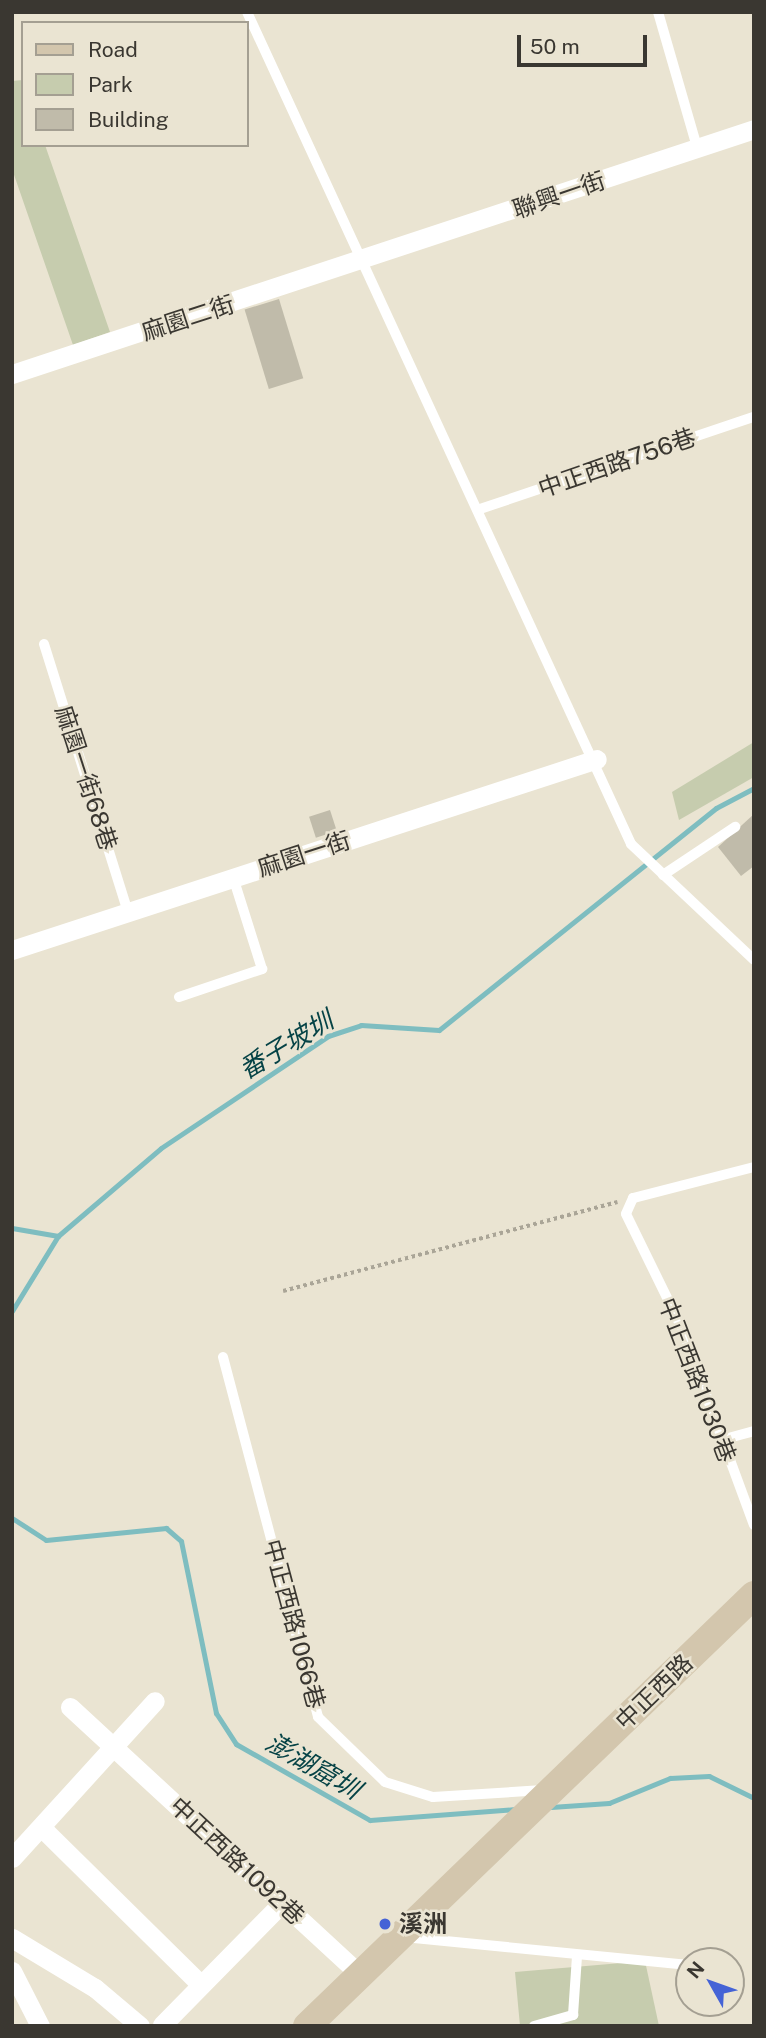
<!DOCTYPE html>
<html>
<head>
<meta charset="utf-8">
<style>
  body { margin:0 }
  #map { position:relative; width:766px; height:2038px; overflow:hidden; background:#eae4d2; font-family:"Public Sans","Noto Sans TC",sans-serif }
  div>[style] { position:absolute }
  .green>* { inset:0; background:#c6ccae }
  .stream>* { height:5px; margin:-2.5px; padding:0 2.5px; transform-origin:2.5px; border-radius:2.5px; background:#7ebdc0 }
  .building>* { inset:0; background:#c0bbaa; transform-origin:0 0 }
  .path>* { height:3.5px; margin-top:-1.75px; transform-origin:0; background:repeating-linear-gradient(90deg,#aaa597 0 3.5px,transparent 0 7px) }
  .lane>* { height:10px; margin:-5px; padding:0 5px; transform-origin:5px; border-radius:5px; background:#fff }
  .street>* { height:19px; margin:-9.5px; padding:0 9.5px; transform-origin:9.5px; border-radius:9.5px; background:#fff }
  .secondary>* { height:28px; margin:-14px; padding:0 14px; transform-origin:14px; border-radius:14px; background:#d3c6ad }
  .dots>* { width:19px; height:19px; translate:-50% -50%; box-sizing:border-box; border:4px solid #eae4d2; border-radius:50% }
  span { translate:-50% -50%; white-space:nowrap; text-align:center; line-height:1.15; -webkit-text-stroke:5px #eae4d2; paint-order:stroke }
  .street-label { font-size:24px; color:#3a3731 }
  .poi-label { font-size:24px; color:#3a3731; font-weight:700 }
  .left { translate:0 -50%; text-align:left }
  .water-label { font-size:26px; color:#064346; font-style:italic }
  .frame { position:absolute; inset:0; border:14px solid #3a3731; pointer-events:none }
  .legend { position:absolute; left:21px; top:21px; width:228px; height:126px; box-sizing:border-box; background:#eae4d2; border:2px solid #a49f92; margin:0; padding:9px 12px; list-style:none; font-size:21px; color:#3a3731 }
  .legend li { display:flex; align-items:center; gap:14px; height:35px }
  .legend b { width:35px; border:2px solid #a49f92 }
  .north { position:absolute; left:675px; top:1947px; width:70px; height:70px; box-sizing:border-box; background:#eae4d2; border:2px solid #a49f92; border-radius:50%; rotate:310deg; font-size:19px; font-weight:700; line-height:28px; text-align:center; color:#3a3731 }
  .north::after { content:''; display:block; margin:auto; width:24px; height:32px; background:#4563d6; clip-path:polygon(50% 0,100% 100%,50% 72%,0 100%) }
  .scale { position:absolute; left:517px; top:35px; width:130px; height:32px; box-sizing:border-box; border:4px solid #3a3731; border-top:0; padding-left:9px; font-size:21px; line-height:24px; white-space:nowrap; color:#3a3731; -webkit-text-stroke:5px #eae4d2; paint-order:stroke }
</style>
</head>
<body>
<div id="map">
  <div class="green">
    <div style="clip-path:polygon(23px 80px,23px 145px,45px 145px,110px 332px,73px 345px,12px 169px,12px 81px)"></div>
    <div style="clip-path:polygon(754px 742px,754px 777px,679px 820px,672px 792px)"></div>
    <div style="clip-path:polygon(645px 1961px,659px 2026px,520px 2026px,515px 1972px)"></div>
  </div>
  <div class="stream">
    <div style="left:12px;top:1228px;width:47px;rotate:9.9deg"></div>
    <div style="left:12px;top:1311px;width:88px;rotate:-58.5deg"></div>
    <div style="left:58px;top:1236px;width:135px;rotate:-40.5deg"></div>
    <div style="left:161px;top:1148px;width:201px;rotate:-33.8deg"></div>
    <div style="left:328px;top:1036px;width:35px;rotate:-18deg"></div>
    <div style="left:361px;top:1025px;width:78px;rotate:3.7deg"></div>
    <div style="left:439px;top:1030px;width:355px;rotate:-38.7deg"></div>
    <div style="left:716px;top:808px;width:43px;rotate:-27.8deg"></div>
    <div style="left:12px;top:1518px;width:40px;rotate:32.9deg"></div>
    <div style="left:46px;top:1540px;width:121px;rotate:-5.7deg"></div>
    <div style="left:166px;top:1528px;width:20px;rotate:41deg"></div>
    <div style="left:181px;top:1541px;width:176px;rotate:78.5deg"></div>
    <div style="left:216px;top:1713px;width:37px;rotate:57deg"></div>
    <div style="left:236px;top:1744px;width:154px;rotate:29.6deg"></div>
    <div style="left:370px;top:1820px;width:146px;rotate:-4.3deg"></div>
    <div style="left:551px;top:1807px;width:58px;rotate:-3.9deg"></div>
    <div style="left:609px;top:1803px;width:66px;rotate:-22.3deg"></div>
    <div style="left:670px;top:1778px;width:39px;rotate:-3deg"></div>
    <div style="left:709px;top:1776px;width:50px;rotate:26.1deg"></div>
  </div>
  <div class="building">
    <div style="left:279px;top:299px;width:83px;height:36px;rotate:73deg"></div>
    <div style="left:330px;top:810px;width:22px;height:22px;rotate:72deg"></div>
    <div style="clip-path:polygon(754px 814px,754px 866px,741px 876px,718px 847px)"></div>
  </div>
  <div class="path">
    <div style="left:283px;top:1291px;width:346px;rotate:-14.9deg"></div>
  </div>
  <div class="lane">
    <div style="left:247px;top:12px;width:916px;rotate:65.22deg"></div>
    <div style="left:631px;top:844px;width:169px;rotate:43.3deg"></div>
    <div style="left:658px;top:12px;width:141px;rotate:73.9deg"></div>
    <div style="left:480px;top:509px;width:289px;rotate:-18.6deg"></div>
    <div style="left:44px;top:644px;width:281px;rotate:72.6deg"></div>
    <div style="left:663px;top:875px;width:87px;rotate:-33.7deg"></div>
    <div style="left:179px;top:997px;width:88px;rotate:-18.6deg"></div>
    <div style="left:262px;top:969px;width:96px;rotate:-107.5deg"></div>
    <div style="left:754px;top:1167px;width:125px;rotate:165.6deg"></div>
    <div style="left:633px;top:1198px;width:17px;rotate:114deg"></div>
    <div style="left:626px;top:1214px;width:123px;rotate:63.9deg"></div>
    <div style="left:680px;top:1324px;width:214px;rotate:69.8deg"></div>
    <div style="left:223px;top:1357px;width:372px;rotate:75.2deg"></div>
    <div style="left:318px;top:1717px;width:93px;rotate:44.1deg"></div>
    <div style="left:385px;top:1782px;width:50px;rotate:17.4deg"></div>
    <div style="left:433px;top:1797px;width:110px;rotate:-3.6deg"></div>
    <div style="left:721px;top:1440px;width:34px;rotate:-15deg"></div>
    <div style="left:404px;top:1937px;width:286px;rotate:5.6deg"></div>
    <div style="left:534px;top:2026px;width:41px;rotate:-15.8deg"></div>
    <div style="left:573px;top:2015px;width:58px;rotate:-86.1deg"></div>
  </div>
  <div class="street">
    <div style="left:12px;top:374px;width:781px;rotate:-18.27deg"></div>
    <div style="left:12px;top:950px;width:615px;rotate:-18.08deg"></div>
    <div style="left:70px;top:1707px;width:395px;rotate:42.7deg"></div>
    <div style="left:41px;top:1827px;width:222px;rotate:44.6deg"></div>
    <div style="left:12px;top:1858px;width:212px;rotate:-47.7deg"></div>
    <div style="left:12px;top:1938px;width:97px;rotate:31.1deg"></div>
    <div style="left:95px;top:1988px;width:59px;rotate:40.2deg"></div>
    <div style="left:12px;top:1971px;width:62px;rotate:63deg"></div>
    <div style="left:162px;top:2025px;width:171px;rotate:-45.5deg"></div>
  </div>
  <div class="secondary">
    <div style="left:307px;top:2026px;width:621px;rotate:-43.96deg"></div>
  </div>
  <div class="dots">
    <div style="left:385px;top:1924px;background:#4563d6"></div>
  </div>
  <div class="street-label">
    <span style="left:559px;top:195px;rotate:-19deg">聯興一街</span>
    <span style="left:188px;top:318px;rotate:-18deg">麻園二街</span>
    <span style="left:617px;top:463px;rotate:-19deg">中正西路756巷</span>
    <span style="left:86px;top:778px;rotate:72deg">麻園一街68巷</span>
    <span style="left:304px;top:854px;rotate:-18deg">麻園一街</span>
    <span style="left:697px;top:1380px;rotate:69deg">中正西路1030巷</span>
    <span style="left:294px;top:1624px;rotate:75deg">中正西路1066巷</span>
    <span style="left:654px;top:1692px;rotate:-44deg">中正西路</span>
    <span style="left:237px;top:1861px;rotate:43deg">中正西路1092巷</span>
  </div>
  <div class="poi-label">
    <span class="left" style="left:399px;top:1924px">溪洲</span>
  </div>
  <div class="water-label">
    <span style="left:286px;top:1045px;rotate:-31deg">番子坡圳</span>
    <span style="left:313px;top:1766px;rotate:30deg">澎湖窟圳</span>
  </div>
  <div class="frame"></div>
  <ul class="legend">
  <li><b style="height:9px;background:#d3c6ad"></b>Road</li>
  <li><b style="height:19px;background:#c6ccae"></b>Park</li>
  <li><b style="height:19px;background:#c0bbaa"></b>Building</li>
  </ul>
  <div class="north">N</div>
  <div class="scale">50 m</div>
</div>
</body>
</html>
